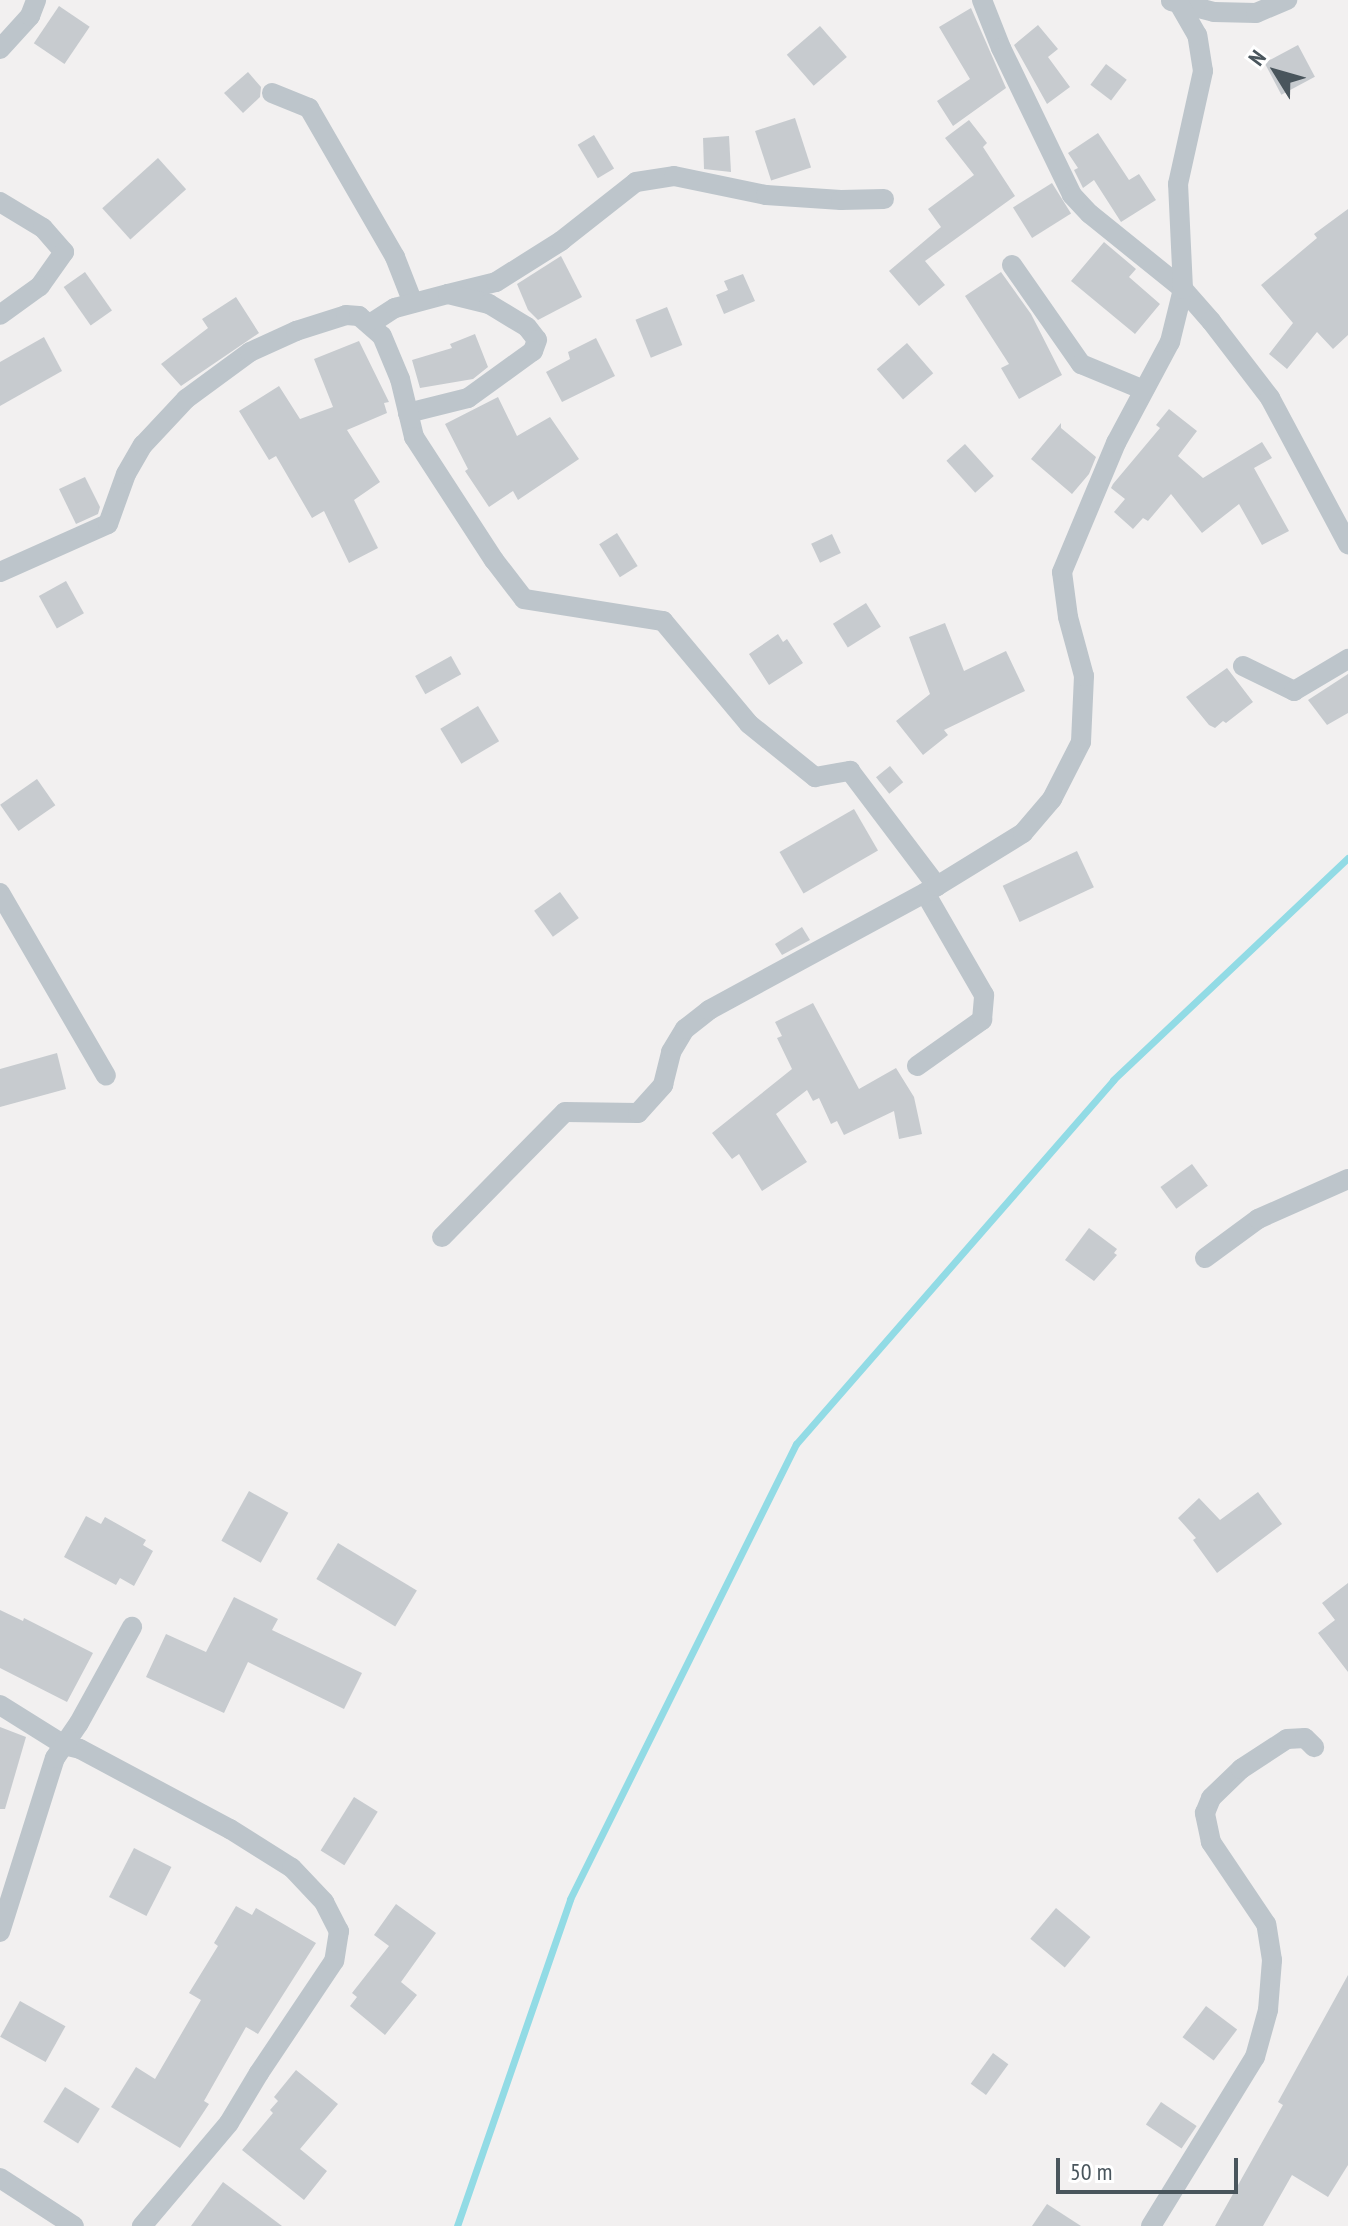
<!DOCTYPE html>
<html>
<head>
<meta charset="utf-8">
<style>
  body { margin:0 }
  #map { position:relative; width:1348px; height:2226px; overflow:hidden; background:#f2f0f0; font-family:"PT Sans Narrow",sans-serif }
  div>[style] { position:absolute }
  .stream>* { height:7px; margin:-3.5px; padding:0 3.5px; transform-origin:3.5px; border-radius:3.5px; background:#92dbe5 }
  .building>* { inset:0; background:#c7cbcf; transform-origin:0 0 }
  .minor>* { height:20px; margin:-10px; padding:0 10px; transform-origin:10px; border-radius:10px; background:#bdc5cb }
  span { translate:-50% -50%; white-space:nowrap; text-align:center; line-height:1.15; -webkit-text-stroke:6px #fff; paint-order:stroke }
  .north { position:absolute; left:1236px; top:32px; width:80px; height:80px; -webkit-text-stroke:6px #fff; paint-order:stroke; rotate:307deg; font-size:22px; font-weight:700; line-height:32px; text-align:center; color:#49555c }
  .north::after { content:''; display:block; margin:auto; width:28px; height:36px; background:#49555c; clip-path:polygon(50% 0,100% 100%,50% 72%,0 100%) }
  .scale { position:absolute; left:1056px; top:2158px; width:182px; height:36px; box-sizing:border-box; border:4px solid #49555c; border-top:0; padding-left:10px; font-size:24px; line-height:28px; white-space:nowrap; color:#49555c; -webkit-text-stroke:6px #fff; paint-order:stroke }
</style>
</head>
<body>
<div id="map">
  <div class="stream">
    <div style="left:457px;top:2226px;width:346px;rotate:-70.9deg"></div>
    <div style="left:570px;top:1899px;width:508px;rotate:-63.59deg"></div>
    <div style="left:796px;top:1444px;width:483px;rotate:-48.9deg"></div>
    <div style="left:1113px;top:1080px;width:323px;rotate:-43.4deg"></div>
  </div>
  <div class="building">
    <div style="left:59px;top:6px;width:37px;height:45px;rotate:34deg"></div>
    <div style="clip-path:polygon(971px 8px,1006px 88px,953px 126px,937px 101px,970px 79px,939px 27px)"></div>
    <div style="clip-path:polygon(1038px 25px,1058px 49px,1048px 57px,1070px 87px,1047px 104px,1014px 45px)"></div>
    <div style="left:820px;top:26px;width:41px;height:44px;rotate:49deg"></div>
    <div style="left:1298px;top:45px;width:36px;height:38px;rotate:62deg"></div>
    <div style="left:1106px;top:64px;width:26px;height:26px;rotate:37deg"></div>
    <div style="clip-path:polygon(248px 72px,261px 87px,260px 97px,243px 113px,224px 93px)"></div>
    <div style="left:795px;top:118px;width:52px;height:42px;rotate:72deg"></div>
    <div style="clip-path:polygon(969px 120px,987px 143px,983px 147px,1015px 196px,925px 261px,945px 285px,919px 306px,889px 271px,941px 227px,928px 209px,974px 175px,945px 138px)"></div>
    <div style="clip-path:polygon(1098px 133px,1129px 180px,1139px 174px,1156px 200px,1121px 222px,1094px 180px,1083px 188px,1074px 170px,1078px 168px,1068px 153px)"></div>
    <div style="left:594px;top:135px;width:39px;height:19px;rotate:59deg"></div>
    <div style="clip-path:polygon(729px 136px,731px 172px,704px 169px,703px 138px)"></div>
    <div style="left:158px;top:158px;width:42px;height:75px;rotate:48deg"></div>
    <div style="left:1052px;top:183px;width:36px;height:46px;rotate:58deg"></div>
    <div style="clip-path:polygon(1348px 209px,1348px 335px,1333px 349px,1317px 332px,1287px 369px,1269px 354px,1293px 323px,1261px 285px,1317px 238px,1314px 234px)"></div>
    <div style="clip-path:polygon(1104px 242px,1136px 269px,1129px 277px,1160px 304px,1135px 334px,1071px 281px)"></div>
    <div style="clip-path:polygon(561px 256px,582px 297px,538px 320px,528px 310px,517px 284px)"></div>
    <div style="left:85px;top:272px;width:47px;height:26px;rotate:55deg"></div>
    <div style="clip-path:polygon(1001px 272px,1031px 314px,1062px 375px,1019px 399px,1001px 368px,1009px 364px,965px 296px)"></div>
    <div style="clip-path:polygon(743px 274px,755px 301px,724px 314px,716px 295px,728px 290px,724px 281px)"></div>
    <div style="clip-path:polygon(236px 297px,259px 333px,181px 386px,161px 364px,208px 328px,202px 319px)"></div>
    <div style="left:667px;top:307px;width:41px;height:34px;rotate:68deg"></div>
    <div style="clip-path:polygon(475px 334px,488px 367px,473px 379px,420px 388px,412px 360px,452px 348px,450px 344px)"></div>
    <div style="clip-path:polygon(44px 337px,62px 371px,0 406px,0 362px)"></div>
    <div style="clip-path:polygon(596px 338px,615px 376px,562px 402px,546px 372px,570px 359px,568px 352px)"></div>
    <div style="clip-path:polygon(359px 341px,389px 402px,384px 403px,387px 413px,347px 430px,380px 482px,354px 500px,378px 548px,349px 563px,324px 511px,312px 518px,276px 456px,269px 460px,239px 411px,279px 386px,300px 419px,333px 407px,314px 359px)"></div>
    <div style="left:907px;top:343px;width:40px;height:40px;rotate:49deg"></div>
    <div style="clip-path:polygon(498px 397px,517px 436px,550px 417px,579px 459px,518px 500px,513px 491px,489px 507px,465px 471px,468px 469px,445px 424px)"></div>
    <div style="clip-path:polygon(1169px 409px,1197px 431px,1178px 456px,1203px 478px,1262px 442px,1272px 458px,1254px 468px,1289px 531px,1262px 545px,1239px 504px,1202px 533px,1171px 494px,1148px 521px,1143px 518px,1133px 529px,1114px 512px,1125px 499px,1111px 488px,1113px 484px,1160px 428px,1156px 425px)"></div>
    <div style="clip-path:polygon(1061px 423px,1061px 428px,1096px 457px,1089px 474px,1072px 494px,1031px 459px)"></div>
    <div style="left:965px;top:444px;width:43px;height:25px;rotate:48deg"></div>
    <div style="clip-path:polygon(85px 477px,100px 507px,98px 514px,76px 524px,59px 489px)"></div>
    <div style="left:617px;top:533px;width:39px;height:21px;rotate:58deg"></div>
    <div style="left:832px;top:534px;width:21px;height:23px;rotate:65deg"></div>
    <div style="left:66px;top:581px;width:37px;height:31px;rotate:61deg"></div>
    <div style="left:866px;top:603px;width:28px;height:39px;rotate:58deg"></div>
    <div style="clip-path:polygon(945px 623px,964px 671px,1006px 651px,1025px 691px,944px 730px,948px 735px,923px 755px,896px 721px,930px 694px,909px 637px)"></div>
    <div style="clip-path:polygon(778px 634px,783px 642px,787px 639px,803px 663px,769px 685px,749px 654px)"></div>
    <div style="left:451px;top:656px;width:21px;height:41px;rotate:61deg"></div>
    <div style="clip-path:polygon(1227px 668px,1253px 702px,1226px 723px,1223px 721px,1215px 728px,1209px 725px,1186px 697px)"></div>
    <div style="clip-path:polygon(1348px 674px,1348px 713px,1327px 725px,1308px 700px)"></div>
    <div style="left:478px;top:706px;width:41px;height:44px;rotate:59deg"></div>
    <div style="left:890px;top:766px;width:21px;height:18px;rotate:51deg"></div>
    <div style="left:37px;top:779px;width:32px;height:45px;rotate:55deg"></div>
    <div style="left:854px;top:809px;width:48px;height:86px;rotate:60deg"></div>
    <div style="left:1077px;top:851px;width:40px;height:82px;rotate:65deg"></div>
    <div style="left:560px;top:892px;width:32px;height:32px;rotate:54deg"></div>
    <div style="clip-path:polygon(802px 927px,810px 940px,782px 955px,775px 944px)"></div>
    <div style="clip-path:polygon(813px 1003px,859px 1089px,896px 1068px,914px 1097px,922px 1134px,899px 1139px,894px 1111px,844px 1135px,837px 1121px,831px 1124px,819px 1098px,813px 1101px,807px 1090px,776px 1114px,807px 1162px,762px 1191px,739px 1154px,732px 1159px,712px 1133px,792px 1069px,777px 1038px,782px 1036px,775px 1022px)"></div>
    <div style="clip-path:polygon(57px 1053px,66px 1089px,0 1107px,0 1069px)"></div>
    <div style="left:1192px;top:1164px;width:27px;height:39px;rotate:54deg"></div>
    <div style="clip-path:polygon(1089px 1228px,1117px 1249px,1114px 1253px,1117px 1255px,1094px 1281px,1065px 1260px)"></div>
    <div style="left:249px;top:1491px;width:45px;height:57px;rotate:29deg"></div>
    <div style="clip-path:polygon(1258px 1492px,1282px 1524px,1217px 1573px,1193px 1540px,1196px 1538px,1178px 1518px,1199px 1498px,1220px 1520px)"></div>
    <div style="clip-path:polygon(86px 1516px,101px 1524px,105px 1517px,146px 1540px,143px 1545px,153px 1551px,134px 1586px,120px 1578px,116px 1585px,64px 1557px)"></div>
    <div style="left:338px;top:1543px;width:92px;height:42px;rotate:31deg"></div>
    <div style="clip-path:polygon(1348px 1583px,1348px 1672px,1318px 1633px,1335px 1620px,1322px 1603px)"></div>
    <div style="clip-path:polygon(234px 1597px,278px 1619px,272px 1630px,362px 1673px,344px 1709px,248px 1662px,224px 1713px,146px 1677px,166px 1634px,206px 1652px)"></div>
    <div style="clip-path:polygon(0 1610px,23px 1621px,24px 1618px,93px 1653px,67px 1702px,0 1668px)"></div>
    <div style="clip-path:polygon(0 1727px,26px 1737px,5px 1809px,0 1809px)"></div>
    <div style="left:354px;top:1797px;width:28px;height:63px;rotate:32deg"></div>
    <div style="left:134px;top:1848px;width:42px;height:55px;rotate:27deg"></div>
    <div style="clip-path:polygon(396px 1904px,436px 1933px,401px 1982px,417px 1995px,385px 2035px,350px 2006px,357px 1997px,352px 1993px,389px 1946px,374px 1935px)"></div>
    <div style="clip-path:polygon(236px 1906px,252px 1915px,256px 1908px,316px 1943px,258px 2034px,246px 2027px,204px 2101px,209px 2104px,180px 2148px,111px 2107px,136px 2067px,155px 2079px,201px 2000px,189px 1993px,218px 1946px,214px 1943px)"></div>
    <div style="left:1056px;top:1908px;width:45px;height:40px;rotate:40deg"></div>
    <div style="clip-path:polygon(1348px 1975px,1348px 2165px,1328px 2197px,1292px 2175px,1263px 2226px,1215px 2226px,1283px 2105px,1278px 2102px)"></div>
    <div style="left:20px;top:2001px;width:52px;height:41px;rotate:29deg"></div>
    <div style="left:1206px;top:2006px;width:39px;height:39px;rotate:37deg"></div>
    <div style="left:993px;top:2053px;width:19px;height:38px;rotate:36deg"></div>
    <div style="clip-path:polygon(296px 2070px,338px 2104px,300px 2149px,327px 2171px,304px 2200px,242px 2150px,273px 2113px,270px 2110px,278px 2101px,274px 2097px)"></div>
    <div style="left:65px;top:2087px;width:41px;height:41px;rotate:32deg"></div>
    <div style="left:1161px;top:2102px;width:43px;height:27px;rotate:34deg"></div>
    <div style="clip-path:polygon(223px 2182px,282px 2226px,191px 2226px)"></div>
    <div style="clip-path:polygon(1047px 2204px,1081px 2226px,1032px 2226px)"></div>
  </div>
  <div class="minor">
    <div style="left:982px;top:0;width:52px;rotate:68.4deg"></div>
    <div style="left:1001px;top:48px;width:163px;rotate:64.2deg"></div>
    <div style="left:1072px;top:195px;width:26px;rotate:47deg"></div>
    <div style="left:1090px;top:214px;width:119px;rotate:38.9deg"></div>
    <div style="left:1183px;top:289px;width:43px;rotate:48.8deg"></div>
    <div style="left:1211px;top:321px;width:97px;rotate:52.5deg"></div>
    <div style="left:1270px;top:398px;width:166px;rotate:61.9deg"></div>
    <div style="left:1171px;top:1px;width:44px;rotate:14.3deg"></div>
    <div style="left:1214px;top:12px;width:42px;rotate:1.4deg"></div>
    <div style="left:1256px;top:13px;width:34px;rotate:-23deg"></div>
    <div style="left:0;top:49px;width:45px;rotate:-47.7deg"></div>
    <div style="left:30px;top:16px;width:17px;rotate:-69deg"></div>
    <div style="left:272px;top:93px;width:40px;rotate:22deg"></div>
    <div style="left:309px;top:108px;width:172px;rotate:60deg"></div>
    <div style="left:395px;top:257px;width:49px;rotate:68.6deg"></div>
    <div style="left:0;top:202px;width:50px;rotate:31.2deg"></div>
    <div style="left:43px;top:228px;width:32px;rotate:49deg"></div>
    <div style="left:64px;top:252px;width:42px;rotate:125.2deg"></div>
    <div style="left:40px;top:286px;width:49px;rotate:144.1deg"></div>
    <div style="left:1012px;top:265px;width:121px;rotate:55.1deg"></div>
    <div style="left:1081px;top:364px;width:68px;rotate:22.4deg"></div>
    <div style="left:448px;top:294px;width:49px;rotate:-14deg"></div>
    <div style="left:496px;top:282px;width:77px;rotate:-32.2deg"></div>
    <div style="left:561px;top:241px;width:95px;rotate:-38.2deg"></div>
    <div style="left:636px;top:182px;width:38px;rotate:-9deg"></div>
    <div style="left:674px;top:176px;width:94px;rotate:11.7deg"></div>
    <div style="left:766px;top:195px;width:75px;rotate:3.8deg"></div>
    <div style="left:841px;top:200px;width:43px;rotate:-1.3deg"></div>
    <div style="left:370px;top:324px;width:30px;rotate:-33deg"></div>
    <div style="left:395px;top:308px;width:55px;rotate:-14.8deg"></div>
    <div style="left:448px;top:294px;width:42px;rotate:13.7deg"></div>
    <div style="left:489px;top:304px;width:44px;rotate:31.2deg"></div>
    <div style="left:527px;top:327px;width:16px;rotate:52deg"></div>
    <div style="left:537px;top:340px;width:12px;rotate:110deg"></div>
    <div style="left:533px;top:351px;width:80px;rotate:144.1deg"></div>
    <div style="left:468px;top:398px;width:62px;rotate:166deg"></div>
    <div style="left:0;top:572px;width:118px;rotate:-24deg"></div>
    <div style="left:108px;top:524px;width:53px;rotate:-70.2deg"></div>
    <div style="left:126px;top:474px;width:34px;rotate:-60deg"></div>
    <div style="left:143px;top:445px;width:63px;rotate:-46.9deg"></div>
    <div style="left:186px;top:399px;width:79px;rotate:-36.3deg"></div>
    <div style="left:250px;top:352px;width:51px;rotate:-24.5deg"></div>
    <div style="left:296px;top:331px;width:52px;rotate:-17.7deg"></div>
    <div style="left:346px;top:315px;width:13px;rotate:4deg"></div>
    <div style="left:359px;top:316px;width:30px;rotate:41deg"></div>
    <div style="left:382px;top:336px;width:47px;rotate:67.3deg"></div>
    <div style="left:400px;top:379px;width:60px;rotate:76.4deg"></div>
    <div style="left:414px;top:437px;width:147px;rotate:57deg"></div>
    <div style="left:494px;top:560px;width:49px;rotate:52.4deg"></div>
    <div style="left:524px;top:599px;width:141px;rotate:9deg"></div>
    <div style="left:663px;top:621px;width:134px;rotate:50.1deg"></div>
    <div style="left:749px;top:724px;width:85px;rotate:38.8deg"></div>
    <div style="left:815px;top:777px;width:36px;rotate:-10deg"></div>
    <div style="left:850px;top:771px;width:144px;rotate:52.9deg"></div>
    <div style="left:1243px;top:666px;width:57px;rotate:26.1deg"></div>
    <div style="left:1294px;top:691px;width:63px;rotate:-30.7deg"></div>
    <div style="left:0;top:893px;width:211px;rotate:59.9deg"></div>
    <div style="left:917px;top:1066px;width:80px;rotate:-35.3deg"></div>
    <div style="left:982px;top:1020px;width:25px;rotate:-85deg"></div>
    <div style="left:984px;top:995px;width:118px;rotate:-120deg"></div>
    <div style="left:442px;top:1237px;width:175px;rotate:-45.5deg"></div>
    <div style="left:565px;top:1112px;width:73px;rotate:0.8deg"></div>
    <div style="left:638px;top:1113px;width:38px;rotate:-48deg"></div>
    <div style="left:663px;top:1085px;width:34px;rotate:-76deg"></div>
    <div style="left:671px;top:1052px;width:27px;rotate:-59deg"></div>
    <div style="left:685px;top:1029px;width:31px;rotate:-38deg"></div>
    <div style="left:709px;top:1010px;width:260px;rotate:-28.5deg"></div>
    <div style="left:937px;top:886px;width:101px;rotate:-31.6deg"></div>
    <div style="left:1023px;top:833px;width:45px;rotate:-49.5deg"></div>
    <div style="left:1052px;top:799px;width:64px;rotate:-63deg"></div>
    <div style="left:1081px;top:742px;width:66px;rotate:-87.4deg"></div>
    <div style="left:1084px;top:676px;width:61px;rotate:-105.2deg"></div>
    <div style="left:1068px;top:617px;width:45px;rotate:-97.6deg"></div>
    <div style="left:1062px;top:572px;width:140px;rotate:-67.3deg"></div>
    <div style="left:1116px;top:443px;width:115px;rotate:-61.9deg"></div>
    <div style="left:1170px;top:342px;width:55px;rotate:-76.2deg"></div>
    <div style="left:1183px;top:289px;width:105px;rotate:-92.7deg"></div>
    <div style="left:1178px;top:184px;width:116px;rotate:-77.5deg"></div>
    <div style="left:1203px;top:71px;width:36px;rotate:-99deg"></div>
    <div style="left:1197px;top:35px;width:36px;rotate:-120deg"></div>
    <div style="left:1205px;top:1258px;width:66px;rotate:-36.3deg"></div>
    <div style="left:1258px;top:1219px;width:98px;rotate:-24deg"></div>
    <div style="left:0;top:1705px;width:75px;rotate:32deg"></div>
    <div style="left:64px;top:1745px;width:16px;rotate:14deg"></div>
    <div style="left:80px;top:1749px;width:170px;rotate:28.1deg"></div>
    <div style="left:230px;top:1829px;width:73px;rotate:32.2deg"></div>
    <div style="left:292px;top:1868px;width:47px;rotate:46.7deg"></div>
    <div style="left:324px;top:1902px;width:33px;rotate:63deg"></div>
    <div style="left:339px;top:1931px;width:30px;rotate:99deg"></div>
    <div style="left:334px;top:1961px;width:135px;rotate:123.8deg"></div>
    <div style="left:259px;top:2073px;width:58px;rotate:121deg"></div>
    <div style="left:229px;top:2123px;width:135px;rotate:130.2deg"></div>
    <div style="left:0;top:1932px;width:182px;rotate:-72.5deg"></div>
    <div style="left:55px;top:1758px;width:42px;rotate:-55.6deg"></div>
    <div style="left:79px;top:1723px;width:110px;rotate:-61.1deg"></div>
    <div style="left:0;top:2178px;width:88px;rotate:33deg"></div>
    <div style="left:1151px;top:2226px;width:198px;rotate:-58.4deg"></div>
    <div style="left:1255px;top:2057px;width:49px;rotate:-74.5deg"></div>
    <div style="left:1268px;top:2010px;width:50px;rotate:-85.4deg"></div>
    <div style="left:1272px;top:1960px;width:36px;rotate:-99deg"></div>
    <div style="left:1266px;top:1924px;width:99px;rotate:-123.9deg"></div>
    <div style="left:1211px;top:1842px;width:30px;rotate:-102deg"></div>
    <div style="left:1205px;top:1813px;width:16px;rotate:-68deg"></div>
    <div style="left:1211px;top:1798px;width:42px;rotate:-44deg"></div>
    <div style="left:1241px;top:1769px;width:55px;rotate:-33.1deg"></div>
    <div style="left:1287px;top:1739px;width:18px;rotate:-3deg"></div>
    <div style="left:1305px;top:1738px;width:13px;rotate:45deg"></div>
  </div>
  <div class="north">N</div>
  <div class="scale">50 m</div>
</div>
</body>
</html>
